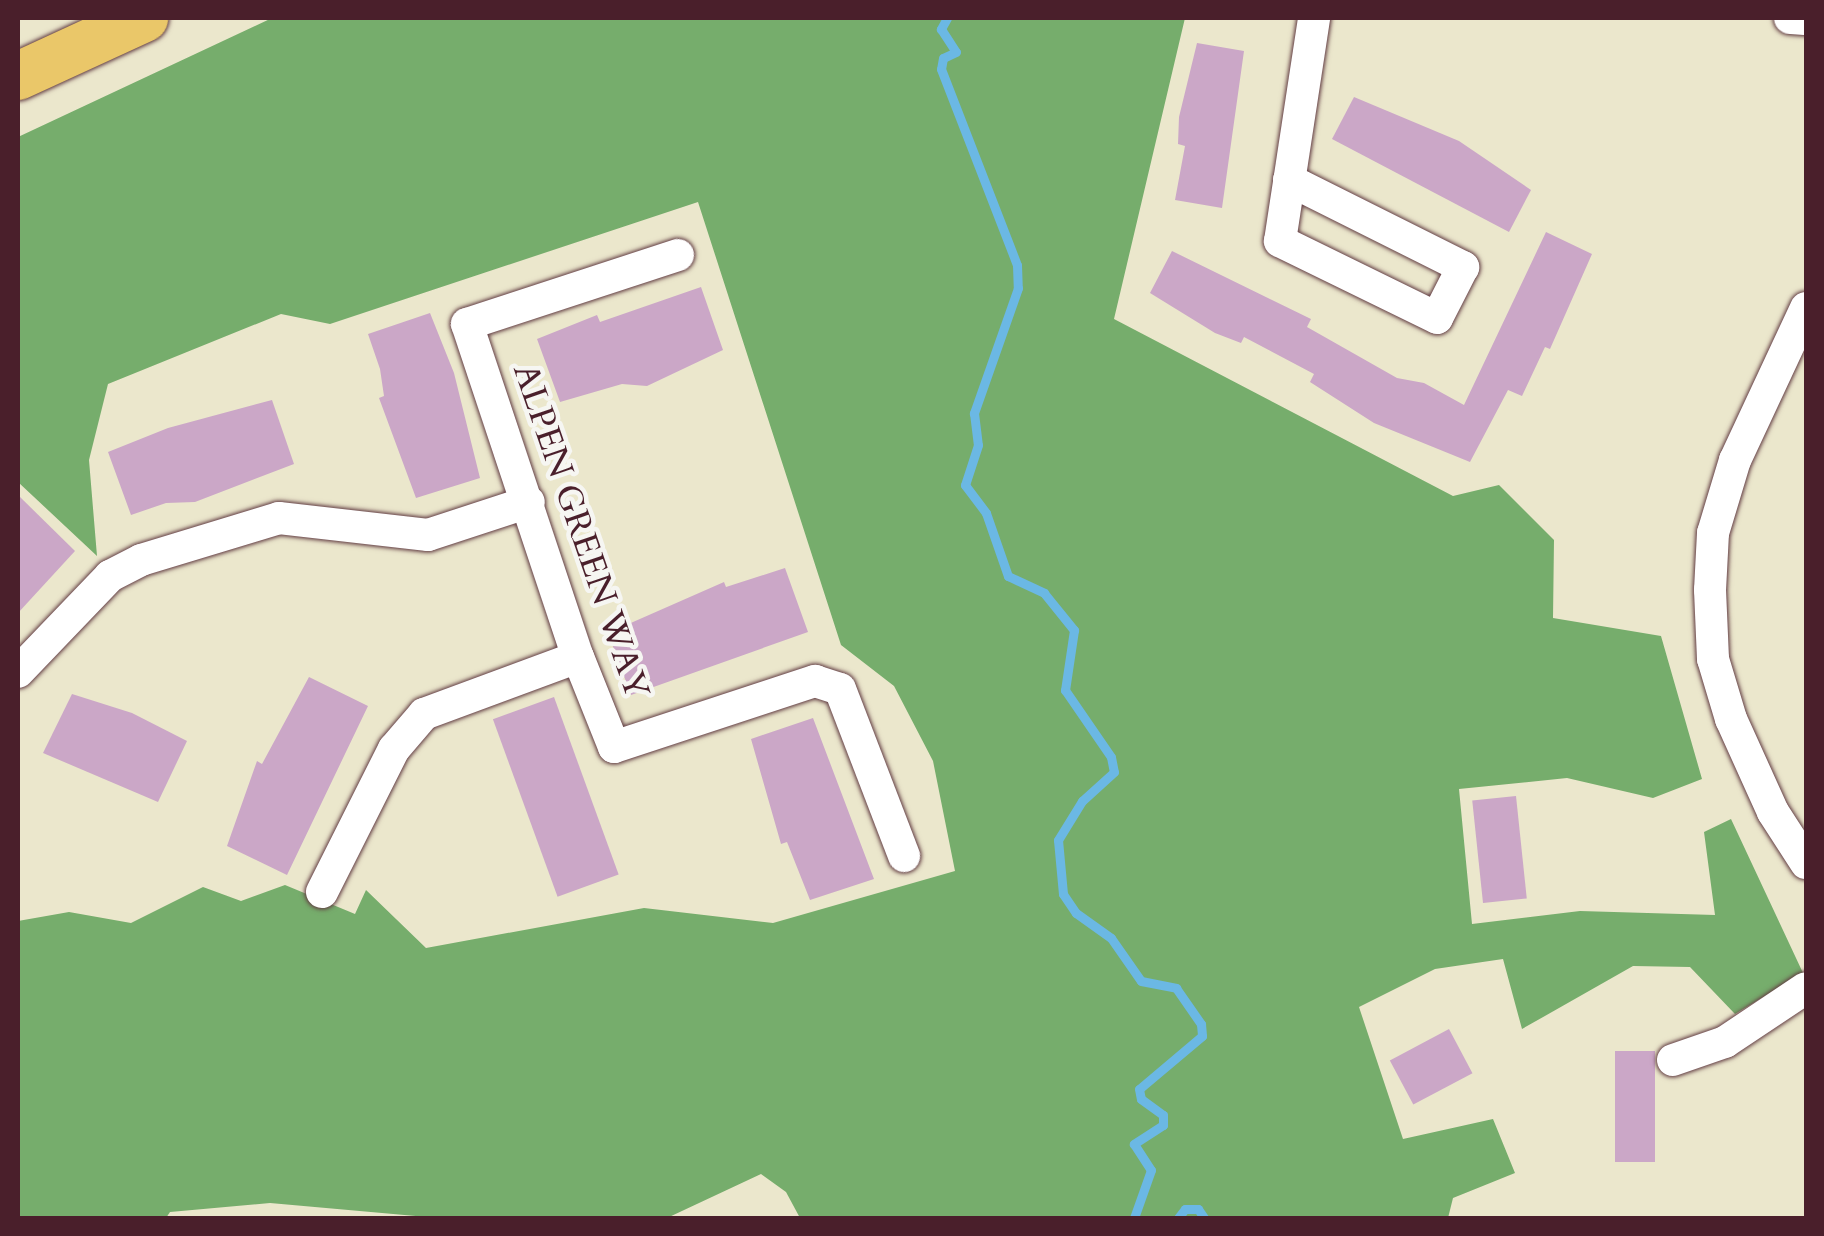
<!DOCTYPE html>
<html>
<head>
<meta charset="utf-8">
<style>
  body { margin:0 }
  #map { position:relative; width:1824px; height:1236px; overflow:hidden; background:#ebe7cc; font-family:Cardo,serif }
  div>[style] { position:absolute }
  .forest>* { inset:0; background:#76ad6c }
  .stream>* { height:9px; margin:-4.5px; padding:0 4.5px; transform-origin:4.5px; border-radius:4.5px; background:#6bb8e4 }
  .building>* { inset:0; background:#cba7c7; transform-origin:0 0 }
  .roads { filter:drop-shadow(0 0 2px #623d43) drop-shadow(0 0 2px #623d43) }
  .minor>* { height:32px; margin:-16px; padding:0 16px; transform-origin:16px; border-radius:16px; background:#fff }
  .highway>* { height:48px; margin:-24px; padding:0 24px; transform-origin:24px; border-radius:24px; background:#eac769 }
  span { translate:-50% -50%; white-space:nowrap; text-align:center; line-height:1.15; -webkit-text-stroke:9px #f6f6f2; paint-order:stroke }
  .street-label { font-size:35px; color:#4a1f2b }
  .frame { position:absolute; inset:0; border:20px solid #4a1f2b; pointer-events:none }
</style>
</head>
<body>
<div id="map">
  <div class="forest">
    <div style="clip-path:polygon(272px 18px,1185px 18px,1114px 319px,1453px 496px,1499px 485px,1554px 540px,1553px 618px,1661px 636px,1702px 779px,1653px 798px,1567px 778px,1459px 789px,1472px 924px,1580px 911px,1715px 915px,1704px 832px,1731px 819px,1803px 973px,1735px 1014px,1690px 967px,1633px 966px,1522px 1029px,1503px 959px,1435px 969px,1359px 1007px,1403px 1139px,1493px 1119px,1515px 1173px,1453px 1198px,1448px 1218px,800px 1218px,786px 1192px,761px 1174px,667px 1218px,438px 1218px,270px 1203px,170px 1212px,166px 1218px,18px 1218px,18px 921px,69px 912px,131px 923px,203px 887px,241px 901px,285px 885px,355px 914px,366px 890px,426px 948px,644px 908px,773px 923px,955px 871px,933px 761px,894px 686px,841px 645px,698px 202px,330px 324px,281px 314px,108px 384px,89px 460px,97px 556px,18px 482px,18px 137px)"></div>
  </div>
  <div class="stream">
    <div style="left:947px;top:18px;width:13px;rotate:119deg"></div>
    <div style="left:941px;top:29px;width:27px;rotate:57deg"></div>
    <div style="left:956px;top:52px;width:14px;rotate:155deg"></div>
    <div style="left:943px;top:58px;width:11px;rotate:100deg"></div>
    <div style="left:941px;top:69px;width:210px;rotate:68.8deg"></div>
    <div style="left:1017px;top:265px;width:23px;rotate:88deg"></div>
    <div style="left:1018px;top:288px;width:133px;rotate:109.4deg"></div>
    <div style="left:974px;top:413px;width:32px;rotate:83deg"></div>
    <div style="left:978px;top:445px;width:42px;rotate:108deg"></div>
    <div style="left:965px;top:485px;width:35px;rotate:53deg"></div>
    <div style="left:986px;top:513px;width:67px;rotate:70.8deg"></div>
    <div style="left:1008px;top:576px;width:40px;rotate:25deg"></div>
    <div style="left:1044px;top:593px;width:48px;rotate:51deg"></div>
    <div style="left:1074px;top:630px;width:61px;rotate:98.5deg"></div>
    <div style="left:1065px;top:690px;width:81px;rotate:55.5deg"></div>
    <div style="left:1111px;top:757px;width:15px;rotate:79deg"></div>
    <div style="left:1114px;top:772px;width:43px;rotate:137.8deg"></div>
    <div style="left:1082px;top:801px;width:46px;rotate:121.6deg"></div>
    <div style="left:1058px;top:840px;width:54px;rotate:84.7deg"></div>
    <div style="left:1063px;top:894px;width:23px;rotate:56deg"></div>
    <div style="left:1076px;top:913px;width:43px;rotate:35.5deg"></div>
    <div style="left:1111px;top:938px;width:52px;rotate:55.1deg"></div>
    <div style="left:1141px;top:981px;width:36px;rotate:11deg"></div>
    <div style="left:1176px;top:988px;width:44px;rotate:55.2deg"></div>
    <div style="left:1201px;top:1024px;width:12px;rotate:85deg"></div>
    <div style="left:1202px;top:1036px;width:82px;rotate:139.9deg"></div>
    <div style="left:1139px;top:1089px;width:10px;rotate:79deg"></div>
    <div style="left:1141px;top:1099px;width:27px;rotate:36deg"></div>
    <div style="left:1163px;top:1115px;width:10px;rotate:90deg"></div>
    <div style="left:1163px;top:1125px;width:35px;rotate:147deg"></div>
    <div style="left:1134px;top:1144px;width:31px;rotate:57deg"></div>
    <div style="left:1151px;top:1170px;width:51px;rotate:109.5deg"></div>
    <div style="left:1178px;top:1218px;width:11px;rotate:-52deg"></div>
    <div style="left:1185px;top:1209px;width:13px"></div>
    <div style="left:1198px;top:1209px;width:11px;rotate:56deg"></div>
  </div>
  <div class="building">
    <div style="clip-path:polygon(1197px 43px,1244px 51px,1222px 208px,1175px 200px,1185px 146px,1178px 144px,1179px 117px)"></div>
    <div style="clip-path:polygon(1354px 97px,1459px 141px,1531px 190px,1509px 232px,1332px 139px)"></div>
    <div style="clip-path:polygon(1546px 232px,1592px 254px,1550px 349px,1545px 347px,1522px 396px,1508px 390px,1470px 462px,1374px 423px,1310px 382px,1314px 374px,1244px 337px,1241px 343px,1215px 333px,1150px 293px,1172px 251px,1311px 319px,1307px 327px,1397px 378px,1424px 383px,1464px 405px)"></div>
    <div style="clip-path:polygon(701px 287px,723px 350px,647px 386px,622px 384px,560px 402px,537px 339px,597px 315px,600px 322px)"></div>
    <div style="clip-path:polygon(430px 313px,454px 373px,480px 478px,416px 498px,379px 398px,384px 396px,380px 369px,368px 334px)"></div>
    <div style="clip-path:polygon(272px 400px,294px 464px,195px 502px,166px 503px,131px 515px,108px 452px,168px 428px)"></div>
    <div style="clip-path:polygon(18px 495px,75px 551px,18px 613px)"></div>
    <div style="clip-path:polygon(785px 568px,808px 632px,631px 695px,608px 633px,724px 582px,726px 587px)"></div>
    <div style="clip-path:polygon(309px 677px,368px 706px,287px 875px,227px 846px,257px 761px,262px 764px)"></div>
    <div style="clip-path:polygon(72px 694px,132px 713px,187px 741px,158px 802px,43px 753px)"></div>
    <div style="left:554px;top:697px;width:189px;height:65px;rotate:70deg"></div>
    <div style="clip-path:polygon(813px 718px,874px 879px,810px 900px,787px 842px,781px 844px,751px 739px)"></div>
    <div style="left:1516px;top:796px;width:103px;height:44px;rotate:84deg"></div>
    <div style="left:1449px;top:1029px;width:50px;height:67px;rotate:62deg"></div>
    <div style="left:1615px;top:1051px;width:40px;height:111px"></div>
  </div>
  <div class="roads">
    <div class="minor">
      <div style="left:1790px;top:18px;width:16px;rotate:4deg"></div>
      <div style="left:1289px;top:180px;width:195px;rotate:26.6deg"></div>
      <div style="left:1463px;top:267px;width:57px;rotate:117deg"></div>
      <div style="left:1437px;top:318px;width:175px;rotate:-153.9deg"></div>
      <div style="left:1280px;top:241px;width:226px;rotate:-81.3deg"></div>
      <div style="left:678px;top:255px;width:222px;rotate:161.9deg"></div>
      <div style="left:467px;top:324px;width:351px;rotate:71.6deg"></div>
      <div style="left:578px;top:657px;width:97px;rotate:68.2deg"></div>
      <div style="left:614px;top:747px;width:212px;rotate:-18.2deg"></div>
      <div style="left:815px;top:681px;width:26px;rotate:18deg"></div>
      <div style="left:840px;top:689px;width:179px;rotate:69deg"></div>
      <div style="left:1806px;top:308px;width:168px;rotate:115deg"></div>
      <div style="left:1735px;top:460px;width:76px;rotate:106.8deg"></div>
      <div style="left:1713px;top:533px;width:57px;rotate:93deg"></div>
      <div style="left:1710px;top:590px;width:69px;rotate:87.5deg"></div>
      <div style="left:1713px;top:659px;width:63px;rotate:73.3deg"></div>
      <div style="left:1731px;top:719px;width:102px;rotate:65.7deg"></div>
      <div style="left:1773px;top:812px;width:61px;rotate:57.1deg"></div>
      <div style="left:18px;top:672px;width:133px;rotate:-46.2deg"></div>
      <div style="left:110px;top:576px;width:35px;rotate:-27deg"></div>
      <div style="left:141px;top:560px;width:144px;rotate:-16.9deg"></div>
      <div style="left:279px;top:518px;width:150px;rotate:6.5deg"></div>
      <div style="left:428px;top:535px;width:106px;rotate:-18.1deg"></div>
      <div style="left:322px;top:892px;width:160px;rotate:-63.3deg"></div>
      <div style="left:394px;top:749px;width:46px;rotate:-49.4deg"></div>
      <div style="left:424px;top:714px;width:164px;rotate:-20.3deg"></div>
      <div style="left:1673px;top:1060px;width:55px;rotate:-19.1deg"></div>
      <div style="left:1725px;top:1042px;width:97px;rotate:-33.7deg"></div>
    </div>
    <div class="highway">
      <div style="left:18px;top:76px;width:139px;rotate:-24.7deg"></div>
    </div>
  </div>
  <div class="street-label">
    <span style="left:581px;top:531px;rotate:71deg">ALPEN GREEN WAY</span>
  </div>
  <div class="frame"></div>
</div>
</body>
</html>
